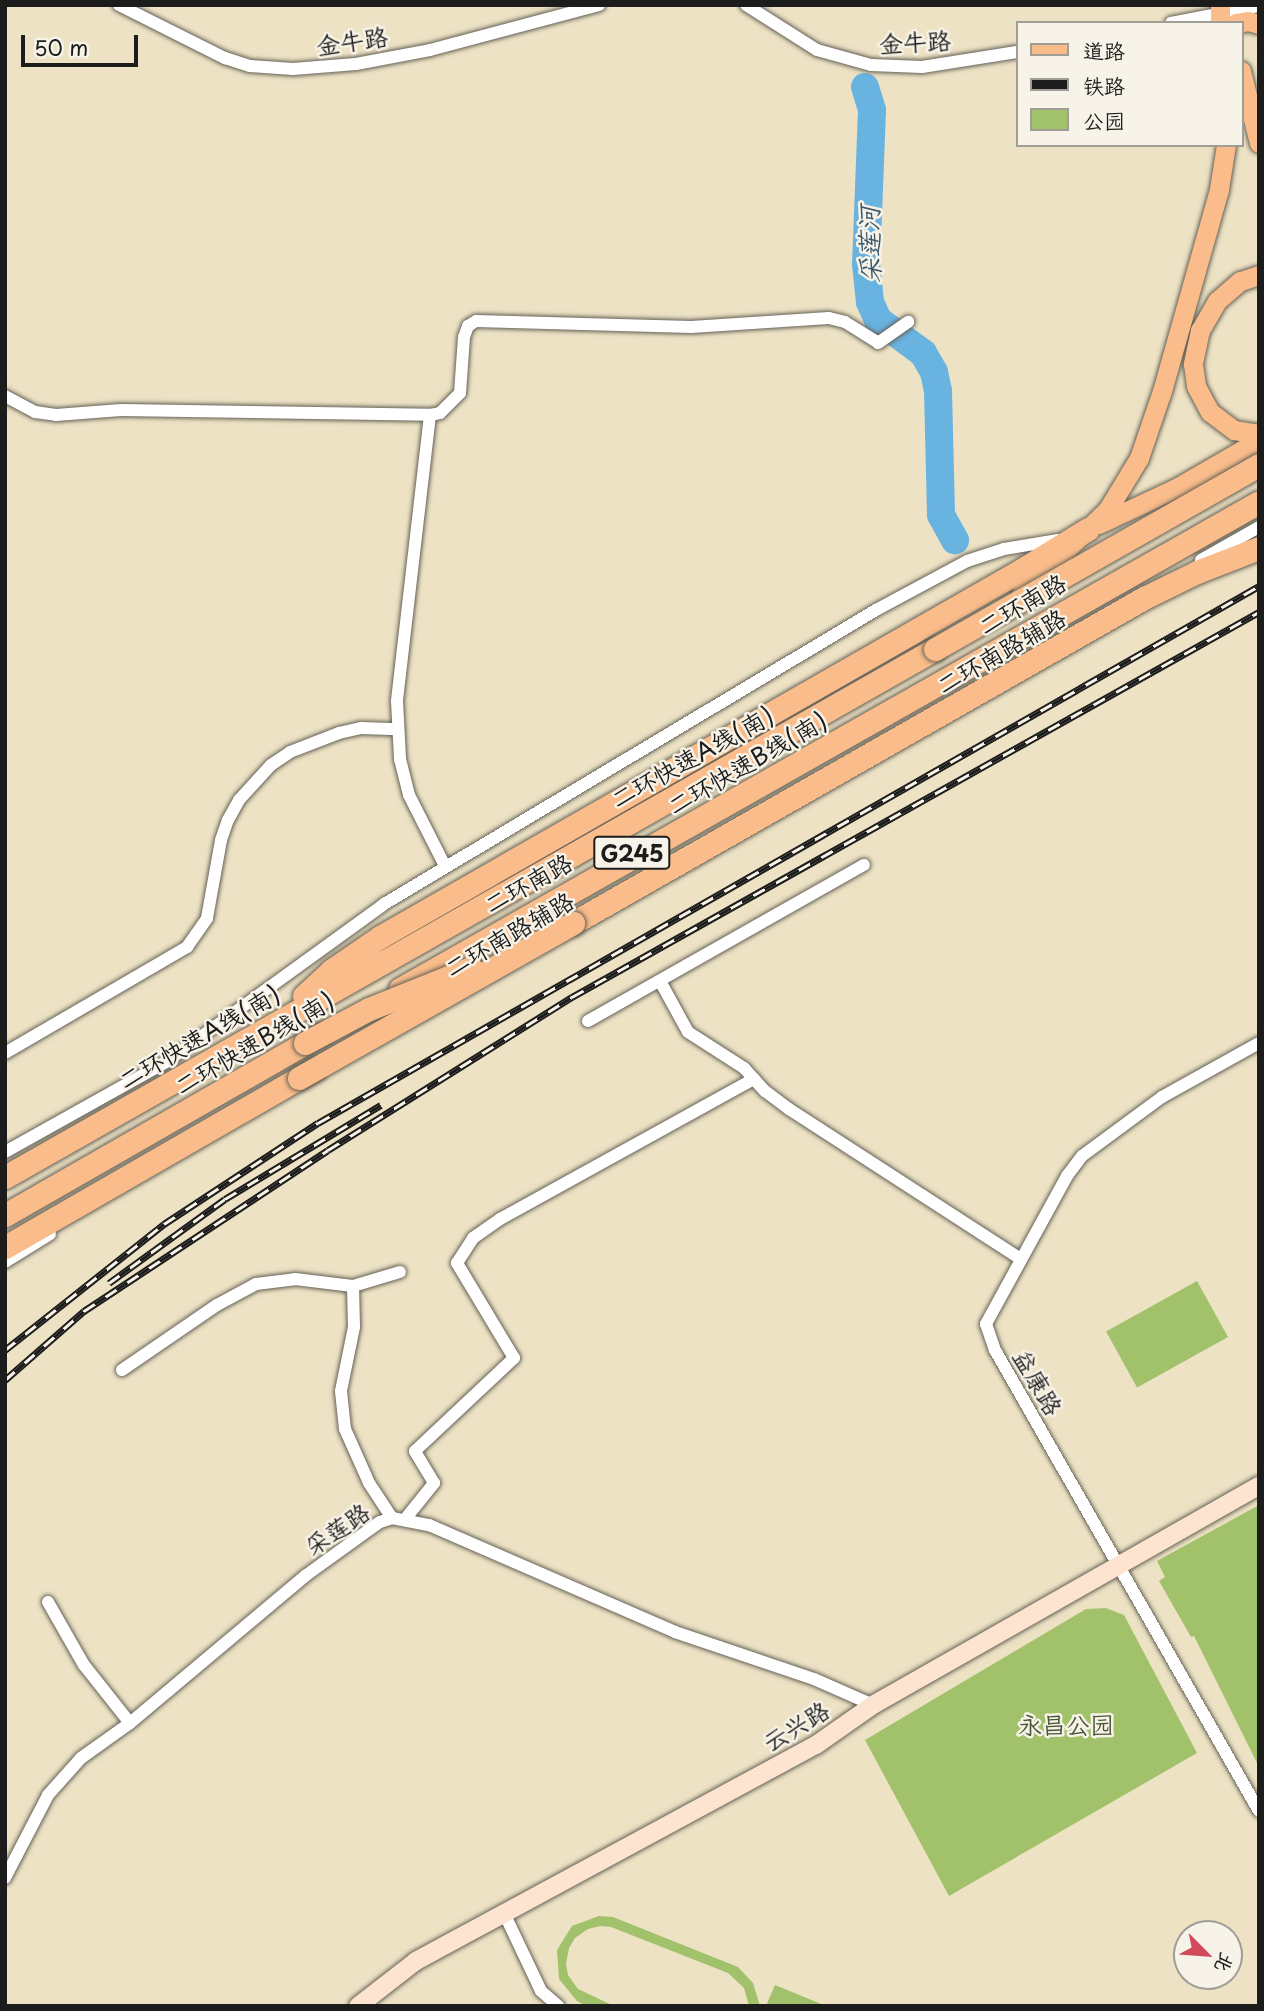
<!DOCTYPE html>
<html>
<head>
<meta charset="utf-8">
<style>
  body { margin:0 }
  #map { position:relative; width:1264px; height:2011px; overflow:hidden; background:#ede2c4; font-family:"Playpen Sans","LXGW WenKai TC",sans-serif }
  div>[style] { position:absolute }
  .green>* { inset:0; background:#a1c26a; transform-origin:0 0 }
  .river>* { height:28px; margin:-14px; padding:0 14px; transform-origin:14px; border-radius:14px; background:#69b3e1 }
  .roads { filter:drop-shadow(0 0 2px #656157) drop-shadow(0 0 2px #656157) }
  .street>* { height:12px; margin:-6px; padding:0 6px; transform-origin:6px; border-radius:6px; background:#fff }
  .secondary>* { height:18px; margin:-9px; padding:0 9px; transform-origin:9px; border-radius:9px; background:#fde4d0 }
  .primary>* { height:19px; margin:-9.5px; padding:0 9.5px; transform-origin:9.5px; border-radius:9.5px; background:#f9bc8a }
  .highway>* { height:23px; margin:-11.5px; padding:0 11.5px; transform-origin:11.5px; border-radius:11.5px; background:#f9bc8a }
  .rail>* { height:7px; margin-top:-3.5px; transform-origin:0; background:repeating-linear-gradient(90deg,#f7f3e8 0 13px,#1c1c1c 0 26px); box-sizing:border-box; border-block:2px solid #1c1c1c }
  .bridges { filter:drop-shadow(0 0 2px #656157) drop-shadow(0 0 2px #656157) }
  .highway-bridge>* { height:23px; margin:-11.5px; padding:0 11.5px; transform-origin:11.5px; border-radius:11.5px; background:#f9bc8a }
  span { translate:-50% -50%; white-space:nowrap; text-align:center; line-height:1.15; -webkit-text-stroke:5px #f7f3e8; paint-order:stroke }
  .shield-label span { padding:2px 5px; background:#f7f3e8; border:2px solid; border-radius:5px; -webkit-text-stroke-width:0 }
  .shield-label { font-size:23px; color:#1c1c1c; font-weight:700 }
  .street-label { font-size:24px; color:#1c1c1c }
  .park-label { font-size:24px; color:#4b5637 }
  .water-label { font-size:26px; color:#3b586b; font-style:italic }
  .frame { position:absolute; inset:0; border:7px solid #1c1c1c; pointer-events:none }
  .legend { position:absolute; left:1016px; top:21px; width:228px; height:126px; box-sizing:border-box; background:#f7f3e8; border:2px solid #9f9d96; margin:0; padding:9px 12px; list-style:none; font-size:21px; color:#1c1c1c }
  .legend li { display:flex; align-items:center; gap:14px; height:35px }
  .legend b { width:35px; border:2px solid #9f9d96 }
  .north { position:absolute; left:1173px; top:1920px; width:70px; height:70px; box-sizing:border-box; background:#f7f3e8; border:2px solid #9f9d96; border-radius:50%; rotate:115deg; font-size:19px; font-weight:700; line-height:28px; text-align:center; color:#1c1c1c }
  .north::after { content:''; display:block; margin:auto; width:24px; height:32px; background:#d1495b; clip-path:polygon(50% 0,100% 100%,50% 72%,0 100%) }
  .scale { position:absolute; left:21px; top:35px; width:117px; height:32px; box-sizing:border-box; border:4px solid #1c1c1c; border-top:0; padding-left:9px; font-size:21px; line-height:24px; white-space:nowrap; color:#1c1c1c; -webkit-text-stroke:5px #f7f3e8; paint-order:stroke }
</style>
</head>
<body>
<div id="map">
  <div class="green">
    <div style="left:1197px;top:1281px;width:64px;height:104px;rotate:61deg"></div>
    <div style="clip-path:polygon(1259px 1505px,1259px 1767px,1194px 1636px,1191px 1637px,1159px 1581px,1165px 1577px,1157px 1561px)"></div>
    <div style="clip-path:polygon(1106px 1608px,1124px 1615px,1197px 1753px,949px 1896px,865px 1740px,1086px 1609px)"></div>
    <div style="clip-path:polygon(599px 1916px,613px 1917px,738px 1967px,753px 1983px,760px 2006px,749px 2006px,744px 1988px,728px 1973px,611px 1927px,600px 1926px,588px 1929px,575px 1938px,569px 1948px,566px 1964px,568px 1975px,578px 1989px,614px 2006px,586px 2006px,577px 2001px,559px 1979px,557px 1950px,572px 1926px)"></div>
    <div style="clip-path:polygon(775px 1985px,826px 2006px,766px 2006px)"></div>
  </div>
  <div class="river">
    <div style="left:865px;top:87px;width:24px;rotate:73deg"></div>
    <div style="left:872px;top:110px;width:154px;rotate:92.2deg"></div>
    <div style="left:866px;top:264px;width:38px;rotate:84deg"></div>
    <div style="left:870px;top:302px;width:20px;rotate:66deg"></div>
    <div style="left:878px;top:320px;width:56px;rotate:36.3deg"></div>
    <div style="left:923px;top:353px;width:22px;rotate:60deg"></div>
    <div style="left:934px;top:372px;width:19px;rotate:78deg"></div>
    <div style="left:938px;top:391px;width:124px;rotate:88.6deg"></div>
    <div style="left:941px;top:515px;width:29px;rotate:61deg"></div>
  </div>
  <div class="roads">
    <div class="street">
      <div style="left:119px;top:5px;width:119px;rotate:26.6deg"></div>
      <div style="left:225px;top:58px;width:26px;rotate:18deg"></div>
      <div style="left:250px;top:66px;width:43px;rotate:4deg"></div>
      <div style="left:293px;top:69px;width:63px;rotate:-4.5deg"></div>
      <div style="left:356px;top:64px;width:75px;rotate:-10.7deg"></div>
      <div style="left:430px;top:50px;width:175px;rotate:-14.9deg"></div>
      <div style="left:746px;top:5px;width:84px;rotate:32.4deg"></div>
      <div style="left:817px;top:50px;width:56px;rotate:15.5deg"></div>
      <div style="left:871px;top:65px;width:51px;rotate:2.2deg"></div>
      <div style="left:922px;top:67px;width:96px;rotate:-9deg"></div>
      <div style="left:1171px;top:23px;width:90px;rotate:-10.9deg"></div>
      <div style="left:5px;top:396px;width:34px;rotate:28deg"></div>
      <div style="left:35px;top:412px;width:21px;rotate:8deg"></div>
      <div style="left:56px;top:415px;width:65px;rotate:-4.4deg"></div>
      <div style="left:121px;top:410px;width:309px;rotate:0.9deg"></div>
      <div style="left:430px;top:415px;width:10px;rotate:-11deg"></div>
      <div style="left:440px;top:413px;width:28px;rotate:-45deg"></div>
      <div style="left:460px;top:393px;width:56px;rotate:-85.9deg"></div>
      <div style="left:464px;top:337px;width:12px;rotate:-70deg"></div>
      <div style="left:468px;top:326px;width:9px;rotate:-32deg"></div>
      <div style="left:476px;top:321px;width:215px;rotate:1.6deg"></div>
      <div style="left:691px;top:327px;width:138px;rotate:-3.7deg"></div>
      <div style="left:829px;top:318px;width:16px;rotate:14deg"></div>
      <div style="left:845px;top:322px;width:39px;rotate:32deg"></div>
      <div style="left:878px;top:343px;width:37px;rotate:-35deg"></div>
      <div style="left:430px;top:415px;width:288px;rotate:96.6deg"></div>
      <div style="left:397px;top:701px;width:58px;rotate:87deg"></div>
      <div style="left:400px;top:759px;width:37px;rotate:76deg"></div>
      <div style="left:409px;top:795px;width:80px;rotate:63.1deg"></div>
      <div style="left:1201px;top:560px;width:67px;rotate:-29.6deg"></div>
      <div style="left:660px;top:981px;width:58px;rotate:61.2deg"></div>
      <div style="left:688px;top:1032px;width:67px;rotate:32.7deg"></div>
      <div style="left:744px;top:1068px;width:31px;rotate:48deg"></div>
      <div style="left:765px;top:1091px;width:30px;rotate:37deg"></div>
      <div style="left:789px;top:1109px;width:276px;rotate:32.9deg"></div>
      <div style="left:588px;top:1021px;width:317px;rotate:-29.5deg"></div>
      <div style="left:1259px;top:1043px;width:111px;rotate:150.9deg"></div>
      <div style="left:1162px;top:1097px;width:99px;rotate:143.6deg"></div>
      <div style="left:1082px;top:1156px;width:25px;rotate:127deg"></div>
      <div style="left:1067px;top:1176px;width:169px;rotate:118.7deg"></div>
      <div style="left:986px;top:1324px;width:28px;rotate:71deg"></div>
      <div style="left:995px;top:1350px;width:531px;rotate:60.2deg"></div>
      <div style="left:5px;top:1053px;width:211px;rotate:-30.2deg"></div>
      <div style="left:187px;top:947px;width:35px;rotate:-55deg"></div>
      <div style="left:207px;top:918px;width:79px;rotate:-79.8deg"></div>
      <div style="left:221px;top:840px;width:21px;rotate:-71deg"></div>
      <div style="left:228px;top:820px;width:23px;rotate:-61deg"></div>
      <div style="left:239px;top:800px;width:47px;rotate:-47.6deg"></div>
      <div style="left:271px;top:765px;width:23px;rotate:-34deg"></div>
      <div style="left:290px;top:752px;width:53px;rotate:-21.2deg"></div>
      <div style="left:339px;top:733px;width:23px;rotate:-13deg"></div>
      <div style="left:361px;top:728px;width:37px;rotate:2deg"></div>
      <div style="left:5px;top:1152px;width:184px;rotate:-29.2deg"></div>
      <div style="left:166px;top:1062px;width:269px;rotate:-35.9deg"></div>
      <div style="left:384px;top:904px;width:573px;rotate:-30.86deg"></div>
      <div style="left:876px;top:610px;width:103px;rotate:-28.3deg"></div>
      <div style="left:967px;top:561px;width:39px;rotate:-18deg"></div>
      <div style="left:1004px;top:549px;width:55px;rotate:-9.5deg"></div>
      <div style="left:5px;top:1262px;width:53px;rotate:-31.9deg"></div>
      <div style="left:353px;top:1286px;width:49px;rotate:-16.6deg"></div>
      <div style="left:122px;top:1370px;width:115px;rotate:-34.4deg"></div>
      <div style="left:217px;top:1305px;width:44px;rotate:-28.3deg"></div>
      <div style="left:256px;top:1284px;width:39px;rotate:-7deg"></div>
      <div style="left:295px;top:1279px;width:58px;rotate:6.9deg"></div>
      <div style="left:353px;top:1286px;width:41px;rotate:88.6deg"></div>
      <div style="left:354px;top:1327px;width:65px;rotate:101.5deg"></div>
      <div style="left:341px;top:1391px;width:38px;rotate:84deg"></div>
      <div style="left:345px;top:1429px;width:59px;rotate:66deg"></div>
      <div style="left:369px;top:1483px;width:42px;rotate:56.7deg"></div>
      <div style="left:406px;top:1518px;width:45px;rotate:-51.3deg"></div>
      <div style="left:434px;top:1483px;width:37px;rotate:-121deg"></div>
      <div style="left:415px;top:1451px;width:136px;rotate:-43.2deg"></div>
      <div style="left:514px;top:1358px;width:111px;rotate:-121deg"></div>
      <div style="left:457px;top:1263px;width:30px;rotate:-57deg"></div>
      <div style="left:473px;top:1238px;width:33px;rotate:-35deg"></div>
      <div style="left:500px;top:1219px;width:290px;rotate:-28.9deg"></div>
      <div style="left:48px;top:1602px;width:73px;rotate:60.3deg"></div>
      <div style="left:84px;top:1665px;width:74px;rotate:51.6deg"></div>
      <div style="left:5px;top:1878px;width:93px;rotate:-62.6deg"></div>
      <div style="left:48px;top:1795px;width:50px;rotate:-48.3deg"></div>
      <div style="left:81px;top:1758px;width:60px;rotate:-35.5deg"></div>
      <div style="left:130px;top:1723px;width:229px;rotate:-40deg"></div>
      <div style="left:305px;top:1576px;width:92px;rotate:-35.8deg"></div>
      <div style="left:380px;top:1522px;width:13px;rotate:-18deg"></div>
      <div style="left:392px;top:1518px;width:38px;rotate:11deg"></div>
      <div style="left:429px;top:1525px;width:268px;rotate:23.5deg"></div>
      <div style="left:675px;top:1632px;width:147px;rotate:18.7deg"></div>
      <div style="left:814px;top:1679px;width:64px;rotate:23.8deg"></div>
      <div style="left:504px;top:1913px;width:86px;rotate:64.6deg"></div>
      <div style="left:541px;top:1991px;width:23px;rotate:41deg"></div>
    </div>
    <div class="secondary">
      <div style="left:358px;top:2006px;width:73px;rotate:-37.8deg"></div>
      <div style="left:416px;top:1961px;width:455px;rotate:-28.4deg"></div>
      <div style="left:816px;top:1745px;width:70px;rotate:-35.1deg"></div>
      <div style="left:873px;top:1705px;width:444px;rotate:-29.6deg"></div>
    </div>
    <div class="primary">
      <div style="left:1220px;top:5px;width:18px;rotate:90deg"></div>
      <div style="left:1236px;top:23px;width:12px;rotate:-9deg"></div>
      <div style="left:1248px;top:21px;width:11px;rotate:15deg"></div>
      <div style="left:1241px;top:71px;width:74px;rotate:76deg"></div>
      <div style="left:1259px;top:275px;width:20px;rotate:162deg"></div>
      <div style="left:1240px;top:281px;width:30px;rotate:139deg"></div>
      <div style="left:1217px;top:301px;width:34px;rotate:120deg"></div>
      <div style="left:1200px;top:330px;width:35px;rotate:102deg"></div>
      <div style="left:1193px;top:364px;width:22px;rotate:82deg"></div>
      <div style="left:1196px;top:386px;width:30px;rotate:62deg"></div>
      <div style="left:1210px;top:412px;width:30px;rotate:37deg"></div>
      <div style="left:1234px;top:430px;width:25px;rotate:9deg"></div>
      <div style="left:1099px;top:524px;width:87px;rotate:-25.1deg"></div>
      <div style="left:1178px;top:487px;width:94px;rotate:-30.1deg"></div>
      <div style="left:1021px;top:594px;width:122px;rotate:-44.3deg"></div>
      <div style="left:1108px;top:509px;width:60px;rotate:-58.7deg"></div>
      <div style="left:1139px;top:458px;width:71px;rotate:-71.1deg"></div>
      <div style="left:1162px;top:391px;width:210px;rotate:-74.2deg"></div>
      <div style="left:1219px;top:189px;width:45px;rotate:-81deg"></div>
    </div>
    <div class="highway">
      <div style="left:573px;top:923px;width:657px;rotate:-29.65deg"></div>
      <div style="left:1144px;top:598px;width:59px;rotate:-26.1deg"></div>
      <div style="left:1197px;top:572px;width:66px;rotate:-21.2deg"></div>
      <div style="left:400px;top:989px;width:987px;rotate:-29.55deg"></div>
      <div style="left:304px;top:996px;width:38px;rotate:-43deg"></div>
      <div style="left:332px;top:970px;width:58px;rotate:-34.5deg"></div>
      <div style="left:380px;top:937px;width:741px;rotate:-29.78deg"></div>
      <div style="left:1023px;top:569px;width:76px;rotate:-31.6deg"></div>
      <div style="left:5px;top:1177px;width:1069px;rotate:-29.59deg"></div>
      <div style="left:5px;top:1215px;width:364px;rotate:-29.8deg"></div>
      <div style="left:5px;top:1247px;width:357px;rotate:-29.9deg"></div>
    </div>
  </div>
  <div class="rail">
    <div style="left:109px;top:1283px;width:143px;rotate:-35.9deg"></div>
    <div style="left:225px;top:1199px;width:182px;rotate:-31.1deg"></div>
    <div style="left:5px;top:1350px;width:203px;rotate:-38.4deg"></div>
    <div style="left:164px;top:1224px;width:184px;rotate:-33.3deg"></div>
    <div style="left:318px;top:1123px;width:1083px;rotate:-29.71deg"></div>
    <div style="left:5px;top:1380px;width:105px;rotate:-41.1deg"></div>
    <div style="left:84px;top:1311px;width:292px;rotate:-33.4deg"></div>
    <div style="left:328px;top:1150px;width:288px;rotate:-32.1deg"></div>
    <div style="left:572px;top:997px;width:788px;rotate:-29.27deg"></div>
  </div>
  <div class="bridges">
    <div class="highway-bridge">
      <div style="left:935px;top:649px;width:373px;rotate:-29.6deg"></div>
      <div style="left:305px;top:1043px;width:72px;rotate:-28deg"></div>
      <div style="left:369px;top:1009px;width:110px;rotate:-21.9deg"></div>
      <div style="left:299px;top:1078px;width:315px;rotate:-29.5deg"></div>
    </div>
  </div>
  <div class="shield-label">
    <span style="left:632px;top:853px">G245</span>
  </div>
  <div class="street-label">
    <span style="left:352px;top:41px;rotate:-8deg">金牛路</span>
    <span style="left:915px;top:42px;rotate:-3deg">金牛路</span>
    <span style="left:1022px;top:604px;rotate:-30deg">二环南路</span>
    <span style="left:1001px;top:651px;rotate:-30deg">二环南路辅路</span>
    <span style="left:692px;top:757px;rotate:-29deg">二环快速A线(南)</span>
    <span style="left:747px;top:763px;rotate:-30deg">二环快速B线(南)</span>
    <span style="left:528px;top:883px;rotate:-29deg">二环南路</span>
    <span style="left:509px;top:934px;rotate:-30deg">二环南路辅路</span>
    <span style="left:199px;top:1037px;rotate:-30deg">二环快速A线(南)</span>
    <span style="left:254px;top:1043px;rotate:-30deg">二环快速B线(南)</span>
    <span style="left:1038px;top:1382px;rotate:60deg">益康路</span>
    <span style="left:337px;top:1529px;rotate:-34deg">采莲路</span>
    <span style="left:796px;top:1726px;rotate:-31deg">云兴路</span>
  </div>
  <div class="park-label">
    <span style="left:1066px;top:1725px">永昌公园</span>
  </div>
  <div class="water-label">
    <span style="left:869px;top:245px;rotate:-91deg">采莲河</span>
  </div>
  <div class="frame"></div>
  <ul class="legend">
  <li><b style="height:9px;background:#f9bc8a"></b>道路</li>
  <li><b style="height:9px;background:#1c1c1c"></b>铁路</li>
  <li><b style="height:19px;background:#a1c26a"></b>公园</li>
  </ul>
  <div class="north">北</div>
  <div class="scale">50 m</div>
</div>
</body>
</html>
